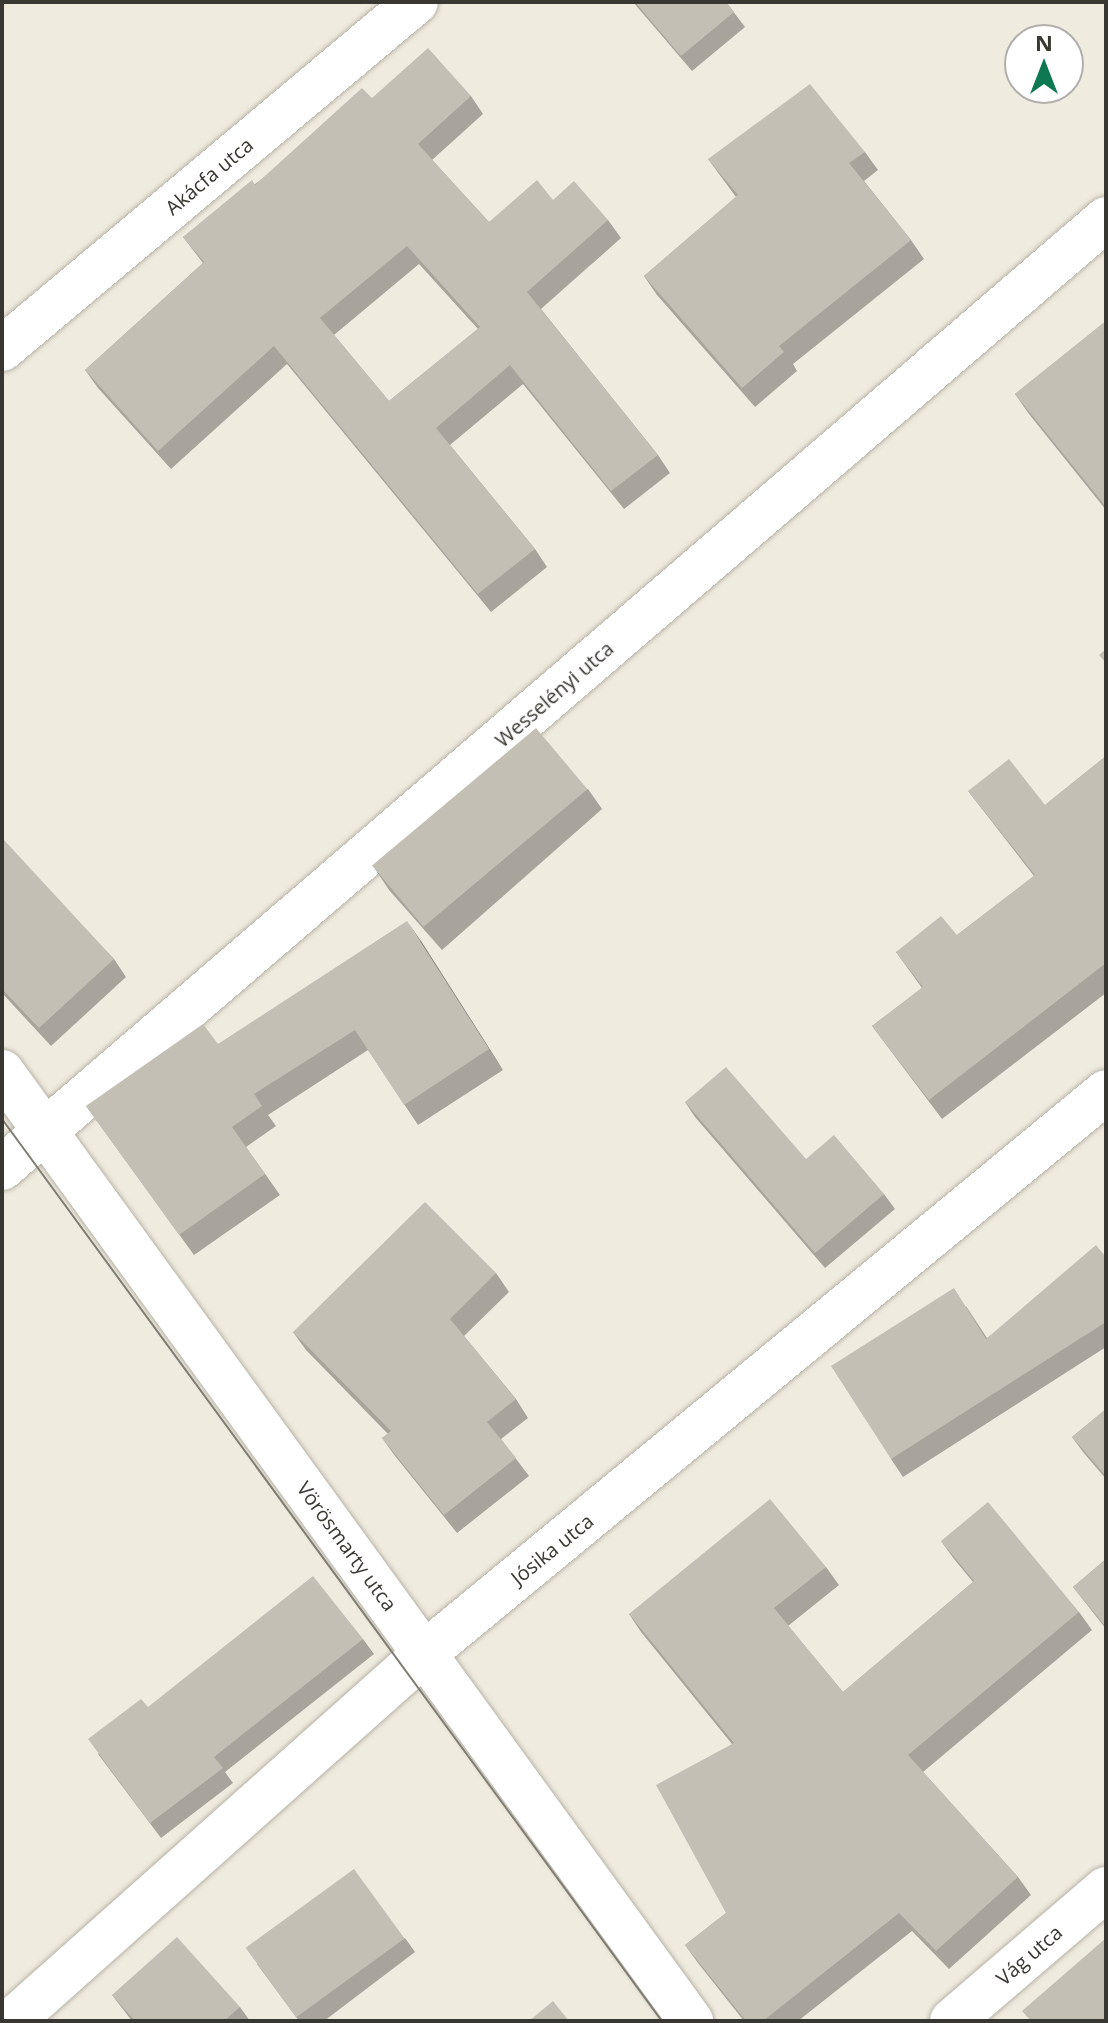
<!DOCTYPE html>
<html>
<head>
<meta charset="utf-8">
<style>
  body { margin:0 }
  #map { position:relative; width:1108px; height:2023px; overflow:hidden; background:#f0ebdf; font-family:"Open Sans",sans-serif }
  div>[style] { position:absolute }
  .roads { filter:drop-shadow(0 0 2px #b7b2a7) drop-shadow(0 0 2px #b7b2a7) }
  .minor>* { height:44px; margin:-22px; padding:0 22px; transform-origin:22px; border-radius:22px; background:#fff }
  .tram>* { height:2px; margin:-1px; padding:0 1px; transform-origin:1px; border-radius:1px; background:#7f7c74 }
  .wall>* { inset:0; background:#a9a49b }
  .shaded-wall>* { inset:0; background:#89867e }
  .building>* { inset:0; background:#c4bfb4; transform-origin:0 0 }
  span { translate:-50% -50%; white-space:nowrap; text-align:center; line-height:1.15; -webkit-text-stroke:6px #fff; paint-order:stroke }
  .street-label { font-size:20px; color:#393732 }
  .frame { position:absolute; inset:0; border:4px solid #393732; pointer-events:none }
  .north { position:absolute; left:1004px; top:24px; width:80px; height:80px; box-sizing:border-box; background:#fff; border:2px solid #b0afad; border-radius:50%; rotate:0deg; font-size:22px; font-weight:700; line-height:32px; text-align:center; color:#393732 }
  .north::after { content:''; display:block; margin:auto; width:28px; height:36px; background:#0e7852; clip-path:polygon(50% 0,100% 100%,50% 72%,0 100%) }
</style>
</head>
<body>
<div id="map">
  <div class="roads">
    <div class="minor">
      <div style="left:2px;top:349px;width:540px;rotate:-39.97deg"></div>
      <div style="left:2px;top:1072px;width:1173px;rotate:54.02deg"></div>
      <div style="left:2px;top:1168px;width:1456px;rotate:-40.68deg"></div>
      <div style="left:12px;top:2021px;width:553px;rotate:-41.7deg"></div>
      <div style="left:425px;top:1653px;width:882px;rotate:-39.48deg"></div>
      <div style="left:952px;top:2021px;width:203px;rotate:-40.6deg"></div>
    </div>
  </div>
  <div class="tram">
    <div style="left:2px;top:1119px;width:1118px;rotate:53.81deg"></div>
  </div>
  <div class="wall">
    <div style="clip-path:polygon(633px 2px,726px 2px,745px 27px,692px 71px)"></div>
    <div style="clip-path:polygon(evenodd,471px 96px,483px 114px,432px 160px,489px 222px,553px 200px,608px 220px,621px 238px,541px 309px,658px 455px,670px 473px,624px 509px,523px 384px,450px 445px,535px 549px,547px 567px,491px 612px,287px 364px,171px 469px,98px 388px,85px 370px,203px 263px,183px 237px,372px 98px,471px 96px,419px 264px,478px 329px,389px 401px,334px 335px,419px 264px)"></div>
    <div style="clip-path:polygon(865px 152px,878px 170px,864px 181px,911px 240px,924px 259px,793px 364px,797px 371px,755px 407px,657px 295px,644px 276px,736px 197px,708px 159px)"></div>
    <div style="clip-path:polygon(1106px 321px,1106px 510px,1029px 414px,1015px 394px)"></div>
    <div style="clip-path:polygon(1106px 756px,1106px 993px,942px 1119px,872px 1026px,922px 988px,896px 952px,957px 935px,1034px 876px,968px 791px,1045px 805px)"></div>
    <div style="clip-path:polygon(588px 789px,602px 809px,442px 950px,389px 890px,375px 869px)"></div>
    <div style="clip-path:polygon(2px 843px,114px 959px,126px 977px,51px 1046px,2px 993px)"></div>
    <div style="clip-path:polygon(421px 941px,503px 1070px,418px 1125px,368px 1050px,268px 1115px,276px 1126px,246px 1147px,280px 1195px,194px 1255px,86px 1106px,218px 1044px)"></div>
    <div style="clip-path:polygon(685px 1102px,806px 1159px,884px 1194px,895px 1209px,825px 1268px,695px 1117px)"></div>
    <div style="clip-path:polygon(1106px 1257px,1106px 1347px,903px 1477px,891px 1459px,966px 1306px,987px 1338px)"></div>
    <div style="clip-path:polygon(496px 1273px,509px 1292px,464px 1336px,516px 1399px,528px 1418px,501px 1439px,529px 1476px,457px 1533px,395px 1456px,382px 1438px,388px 1434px,306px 1350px,293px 1332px)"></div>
    <div style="clip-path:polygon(1106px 1409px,1106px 1479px,1083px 1452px,1072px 1437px)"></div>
    <div style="clip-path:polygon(941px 1541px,1079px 1612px,1092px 1630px,923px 1772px,1018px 1877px,1031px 1895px,949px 1969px,912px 1931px,798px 2021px,744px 2021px,698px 1963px,685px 1945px,726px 1913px,732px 1744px,641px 1632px,629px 1614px,826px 1567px,839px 1585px,788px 1626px,843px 1692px,973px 1582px,954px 1559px)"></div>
    <div style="clip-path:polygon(1106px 1559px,1106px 1629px,1073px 1587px)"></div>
    <div style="clip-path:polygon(363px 1639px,374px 1654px,225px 1772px,233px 1783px,161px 1838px,98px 1754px,148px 1707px)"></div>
    <div style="clip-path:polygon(405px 1938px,415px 1952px,324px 2021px,299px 2021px,257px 1964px)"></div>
    <div style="clip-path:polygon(112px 1995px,240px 2007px,250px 2021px,132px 2021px)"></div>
  </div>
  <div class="shaded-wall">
    <div style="clip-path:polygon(407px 921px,421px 941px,503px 1070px,489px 1049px)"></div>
  </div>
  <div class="building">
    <div style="clip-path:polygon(635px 2px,726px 2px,734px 12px,681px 56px)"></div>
    <div style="clip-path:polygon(evenodd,428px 48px,471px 96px,418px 144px,489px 222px,537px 180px,553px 200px,574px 181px,608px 220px,527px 292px,658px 455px,611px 491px,510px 365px,436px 428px,535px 549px,478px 594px,274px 346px,158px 451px,85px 370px,204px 262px,183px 237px,252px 180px,255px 185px,362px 88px,372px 98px,428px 48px,407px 246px,480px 327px,389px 401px,320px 318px,407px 246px)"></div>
    <div style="clip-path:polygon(810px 84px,865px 152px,849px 163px,911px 240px,779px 346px,784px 352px,742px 388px,644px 276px,738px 195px,708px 159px)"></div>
    <div style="clip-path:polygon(1106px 321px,1106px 507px,1015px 394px)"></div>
    <div style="clip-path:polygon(1106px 649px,1106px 663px,1099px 655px)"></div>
    <div style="left:536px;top:728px;width:80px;height:214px;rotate:50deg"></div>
    <div style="clip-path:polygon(1106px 756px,1106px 963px,929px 1100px,872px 1026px,923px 987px,896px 952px,941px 916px,957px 935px,1035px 875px,968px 791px,1009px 759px,1045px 805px)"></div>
    <div style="clip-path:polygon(4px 840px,114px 959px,39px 1028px,2px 989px,2px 843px)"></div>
    <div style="clip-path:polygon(407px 921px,489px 1049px,404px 1105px,355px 1030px,254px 1094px,262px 1106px,232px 1127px,265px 1174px,179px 1235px,86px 1106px,203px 1024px,218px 1044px)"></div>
    <div style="clip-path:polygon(726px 1067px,806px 1159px,834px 1135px,884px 1194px,815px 1253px,685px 1102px)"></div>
    <div style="clip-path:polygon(425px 1202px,496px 1273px,450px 1319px,516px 1399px,487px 1422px,516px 1458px,444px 1515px,382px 1438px,391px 1431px,293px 1332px)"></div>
    <div style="clip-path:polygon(1096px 1245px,1106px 1257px,1106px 1322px,891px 1459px,831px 1366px,954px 1288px,986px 1339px)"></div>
    <div style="clip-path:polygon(1106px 1409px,1106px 1476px,1072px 1437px)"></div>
    <div style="clip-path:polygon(770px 1499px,826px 1567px,774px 1608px,843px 1692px,974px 1581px,941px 1541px,988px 1502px,1079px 1612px,908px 1755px,1018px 1877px,936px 1951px,899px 1913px,763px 2021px,746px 2021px,685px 1945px,726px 1913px,656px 1785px,734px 1743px,629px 1614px)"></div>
    <div style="clip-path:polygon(1106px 1559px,1106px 1627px,1073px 1587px)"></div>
    <div style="clip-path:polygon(313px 1576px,363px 1639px,214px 1757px,223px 1768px,150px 1823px,88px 1739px,141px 1699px,148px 1707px)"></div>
    <div style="left:354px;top:1869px;width:86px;height:134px;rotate:54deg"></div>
    <div style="clip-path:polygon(177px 1937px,240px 2007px,224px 2021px,135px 2021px,112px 1995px)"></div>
    <div style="clip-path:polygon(1106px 1938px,1106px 2021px,1031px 2021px,1022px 2011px)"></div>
    <div style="clip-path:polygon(553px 2001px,569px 2021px,529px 2021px)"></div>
  </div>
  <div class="street-label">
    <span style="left:209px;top:176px;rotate:-40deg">Akácfa utca</span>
    <span style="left:554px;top:694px;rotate:-41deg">Wesselényi utca</span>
    <span style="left:347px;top:1546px;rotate:54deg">Vörösmarty utca</span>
    <span style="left:552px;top:1549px;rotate:-39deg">Jósika utca</span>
    <span style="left:1029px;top:1955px;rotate:-41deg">Vág utca</span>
  </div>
  <div class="frame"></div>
  <div class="north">N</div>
</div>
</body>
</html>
